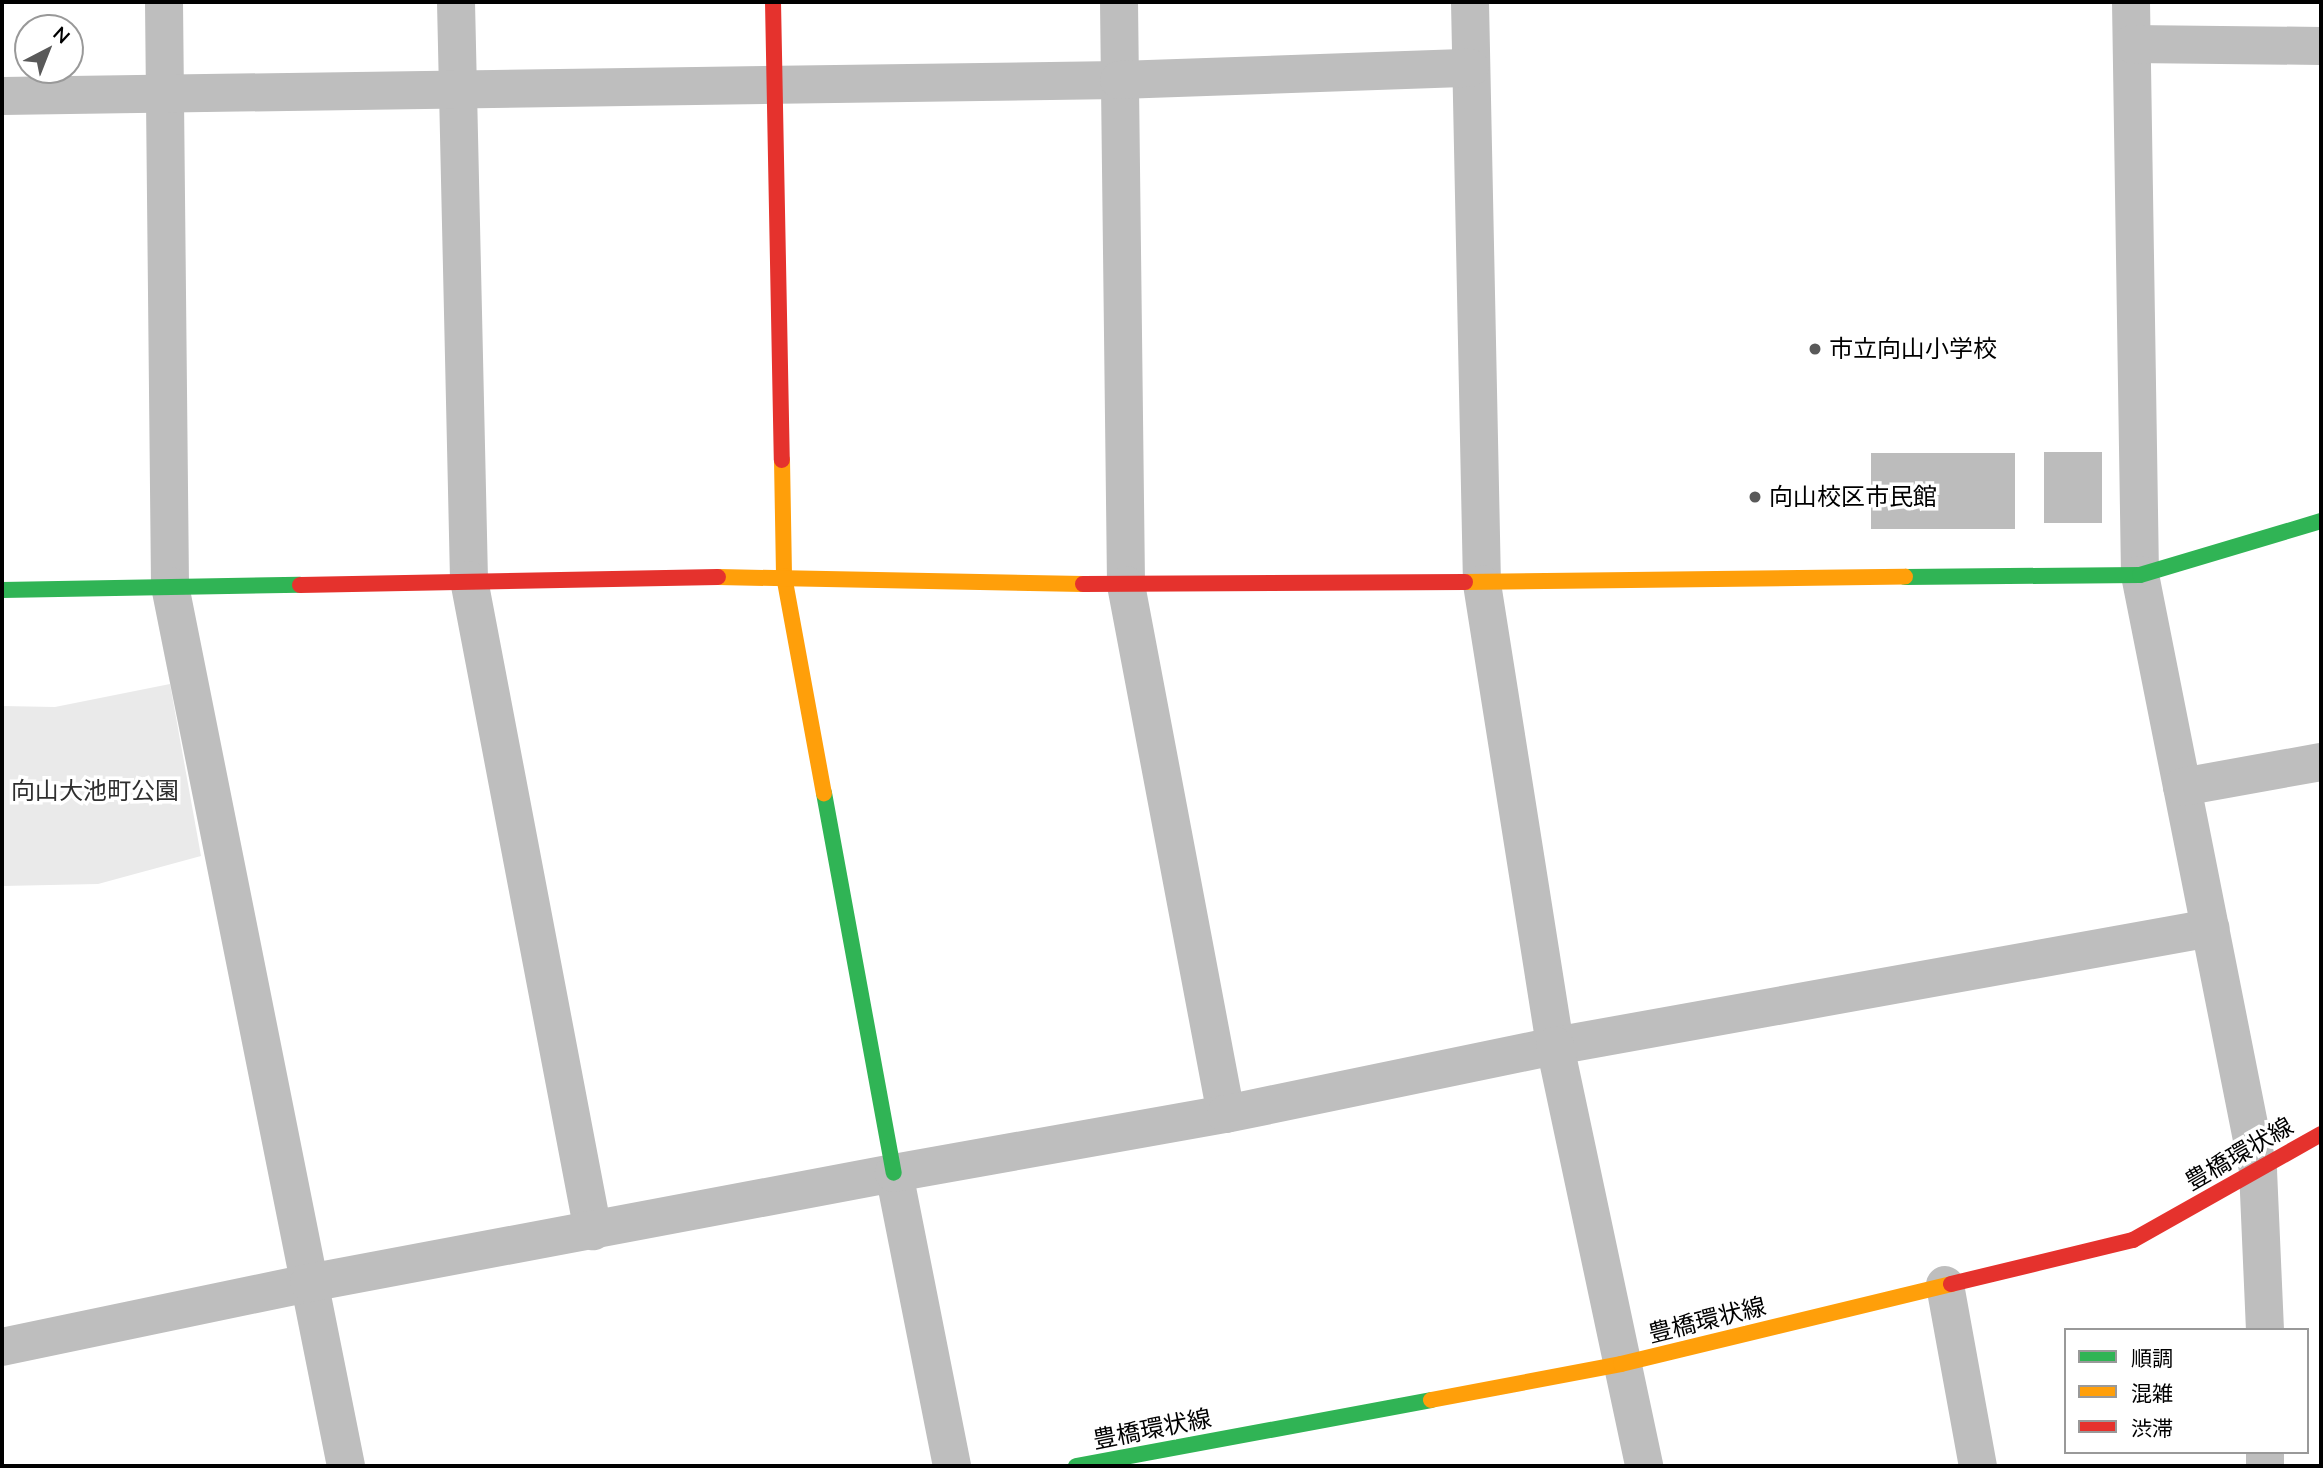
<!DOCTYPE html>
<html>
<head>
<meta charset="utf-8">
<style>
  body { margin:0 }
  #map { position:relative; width:2323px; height:1468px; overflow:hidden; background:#fff; font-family:Mulish,"Noto Sans JP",sans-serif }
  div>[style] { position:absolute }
  .green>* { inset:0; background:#eaeaea }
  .water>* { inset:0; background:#bcbcbc; transform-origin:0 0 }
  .street>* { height:38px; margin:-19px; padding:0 19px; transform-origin:19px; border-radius:19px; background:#bebebe }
  .fast>* { height:16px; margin:-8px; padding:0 8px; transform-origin:8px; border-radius:8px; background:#30b455 }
  .slow>* { height:16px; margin:-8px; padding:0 8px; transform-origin:8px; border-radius:8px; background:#ff9f0a }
  .jam>* { height:16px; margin:-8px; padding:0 8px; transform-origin:8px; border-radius:8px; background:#e5322d }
  .dots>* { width:19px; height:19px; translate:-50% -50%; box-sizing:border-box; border:4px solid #fff; border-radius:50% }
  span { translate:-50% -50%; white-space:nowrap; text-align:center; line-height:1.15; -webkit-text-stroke:7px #fff; paint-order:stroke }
  .poi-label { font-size:24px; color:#000 }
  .left { translate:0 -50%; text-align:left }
  .park-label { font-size:24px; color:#2f2f2f }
  .street-label { font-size:24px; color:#000 }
  .frame { position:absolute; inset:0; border:4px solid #000; pointer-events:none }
  .legend { position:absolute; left:2064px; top:1328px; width:245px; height:126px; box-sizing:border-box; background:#fff; border:2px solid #999; margin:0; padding:9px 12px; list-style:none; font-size:21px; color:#000 }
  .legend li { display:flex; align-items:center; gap:14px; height:35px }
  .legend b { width:35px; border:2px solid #999 }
  .north { position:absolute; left:14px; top:14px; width:70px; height:70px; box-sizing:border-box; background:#fff; border:2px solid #999; border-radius:50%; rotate:42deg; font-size:19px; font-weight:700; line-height:28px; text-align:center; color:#000 }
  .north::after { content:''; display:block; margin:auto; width:24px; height:32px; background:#595959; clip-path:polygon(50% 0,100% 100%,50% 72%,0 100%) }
</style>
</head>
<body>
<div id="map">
  <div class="green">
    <div style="clip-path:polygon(170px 684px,201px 856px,98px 884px,2px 886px,2px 706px,55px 707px)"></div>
  </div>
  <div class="water">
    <div style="left:2044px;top:452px;width:58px;height:71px"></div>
    <div style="left:1871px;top:453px;width:144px;height:76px"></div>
  </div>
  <div class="street">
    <div style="left:164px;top:2px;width:584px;rotate:89.41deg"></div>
    <div style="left:170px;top:586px;width:897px;rotate:78.69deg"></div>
    <div style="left:456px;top:2px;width:578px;rotate:88.71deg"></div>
    <div style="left:469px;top:580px;width:663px;rotate:79.22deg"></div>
    <div style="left:1119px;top:2px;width:583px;rotate:89.31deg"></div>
    <div style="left:1126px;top:585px;width:538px;rotate:79.3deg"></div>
    <div style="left:1470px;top:2px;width:582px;rotate:88.82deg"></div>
    <div style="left:1482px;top:584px;width:468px;rotate:81deg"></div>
    <div style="left:1555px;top:1046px;width:666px;rotate:-10.21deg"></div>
    <div style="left:2131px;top:2px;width:573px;rotate:89.1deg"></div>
    <div style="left:2140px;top:575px;width:607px;rotate:78.78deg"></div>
    <div style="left:2258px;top:1170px;width:160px;rotate:87.5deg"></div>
    <div style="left:2132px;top:44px;width:189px;rotate:0.6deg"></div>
    <div style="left:2px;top:96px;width:1117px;rotate:-0.82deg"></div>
    <div style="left:1119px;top:80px;width:351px;rotate:-2deg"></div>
    <div style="left:2182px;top:787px;width:141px;rotate:-10.2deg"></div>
    <div style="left:1945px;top:1285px;width:184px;rotate:79.7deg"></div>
    <div style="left:2px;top:1347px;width:314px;rotate:-11.8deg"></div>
    <div style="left:309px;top:1283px;width:595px;rotate:-10.65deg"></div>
    <div style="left:952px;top:1466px;width:299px;rotate:-101.2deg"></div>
    <div style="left:894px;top:1173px;width:337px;rotate:-10.1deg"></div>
    <div style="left:1226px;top:1114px;width:336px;rotate:-11.7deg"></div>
    <div style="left:1555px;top:1046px;width:429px;rotate:78deg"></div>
    <div style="left:2265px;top:1466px;width:14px;rotate:-90deg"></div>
  </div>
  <div class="fast">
    <div style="left:1905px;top:577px;width:235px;rotate:-0.5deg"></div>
    <div style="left:2140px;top:575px;width:189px;rotate:-16.6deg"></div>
    <div style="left:2px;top:590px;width:298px;rotate:-1deg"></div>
    <div style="left:824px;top:793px;width:386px;rotate:79.6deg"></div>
    <div style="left:1076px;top:1466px;width:361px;rotate:-10.5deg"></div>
  </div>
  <div class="slow">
    <div style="left:782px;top:460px;width:116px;rotate:89deg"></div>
    <div style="left:784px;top:576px;width:221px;rotate:79.6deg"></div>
    <div style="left:718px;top:577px;width:365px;rotate:1.1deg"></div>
    <div style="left:1465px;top:582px;width:440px;rotate:-0.7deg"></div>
    <div style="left:1431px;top:1400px;width:193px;rotate:-10.7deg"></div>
    <div style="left:1621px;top:1364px;width:340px;rotate:-13.6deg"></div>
  </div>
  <div class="jam">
    <div style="left:773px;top:2px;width:458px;rotate:88.9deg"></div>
    <div style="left:1083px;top:584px;width:382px;rotate:-0.3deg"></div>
    <div style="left:300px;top:585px;width:418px;rotate:-1.1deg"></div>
    <div style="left:1951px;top:1284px;width:187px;rotate:-13.6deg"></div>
    <div style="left:2133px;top:1240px;width:216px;rotate:-29.4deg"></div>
  </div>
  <div class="dots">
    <div style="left:1815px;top:349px;background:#595959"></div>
    <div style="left:1755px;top:497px;background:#595959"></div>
  </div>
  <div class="poi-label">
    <span class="left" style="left:1829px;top:349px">市立向山小学校</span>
    <span class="left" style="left:1769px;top:497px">向山校区市民館</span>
  </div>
  <div class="park-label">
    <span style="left:95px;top:791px">向山大池町公園</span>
  </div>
  <div class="street-label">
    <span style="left:2239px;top:1154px;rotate:-30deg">豊橋環状線</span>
    <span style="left:1707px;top:1320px;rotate:-14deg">豊橋環状線</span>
    <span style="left:1152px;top:1429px;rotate:-11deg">豊橋環状線</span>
  </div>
  <div class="frame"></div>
  <ul class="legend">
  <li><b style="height:9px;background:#30b455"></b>順調</li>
  <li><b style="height:9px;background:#ff9f0a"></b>混雑</li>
  <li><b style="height:9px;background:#e5322d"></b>渋滞</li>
  </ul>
  <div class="north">N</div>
</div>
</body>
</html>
